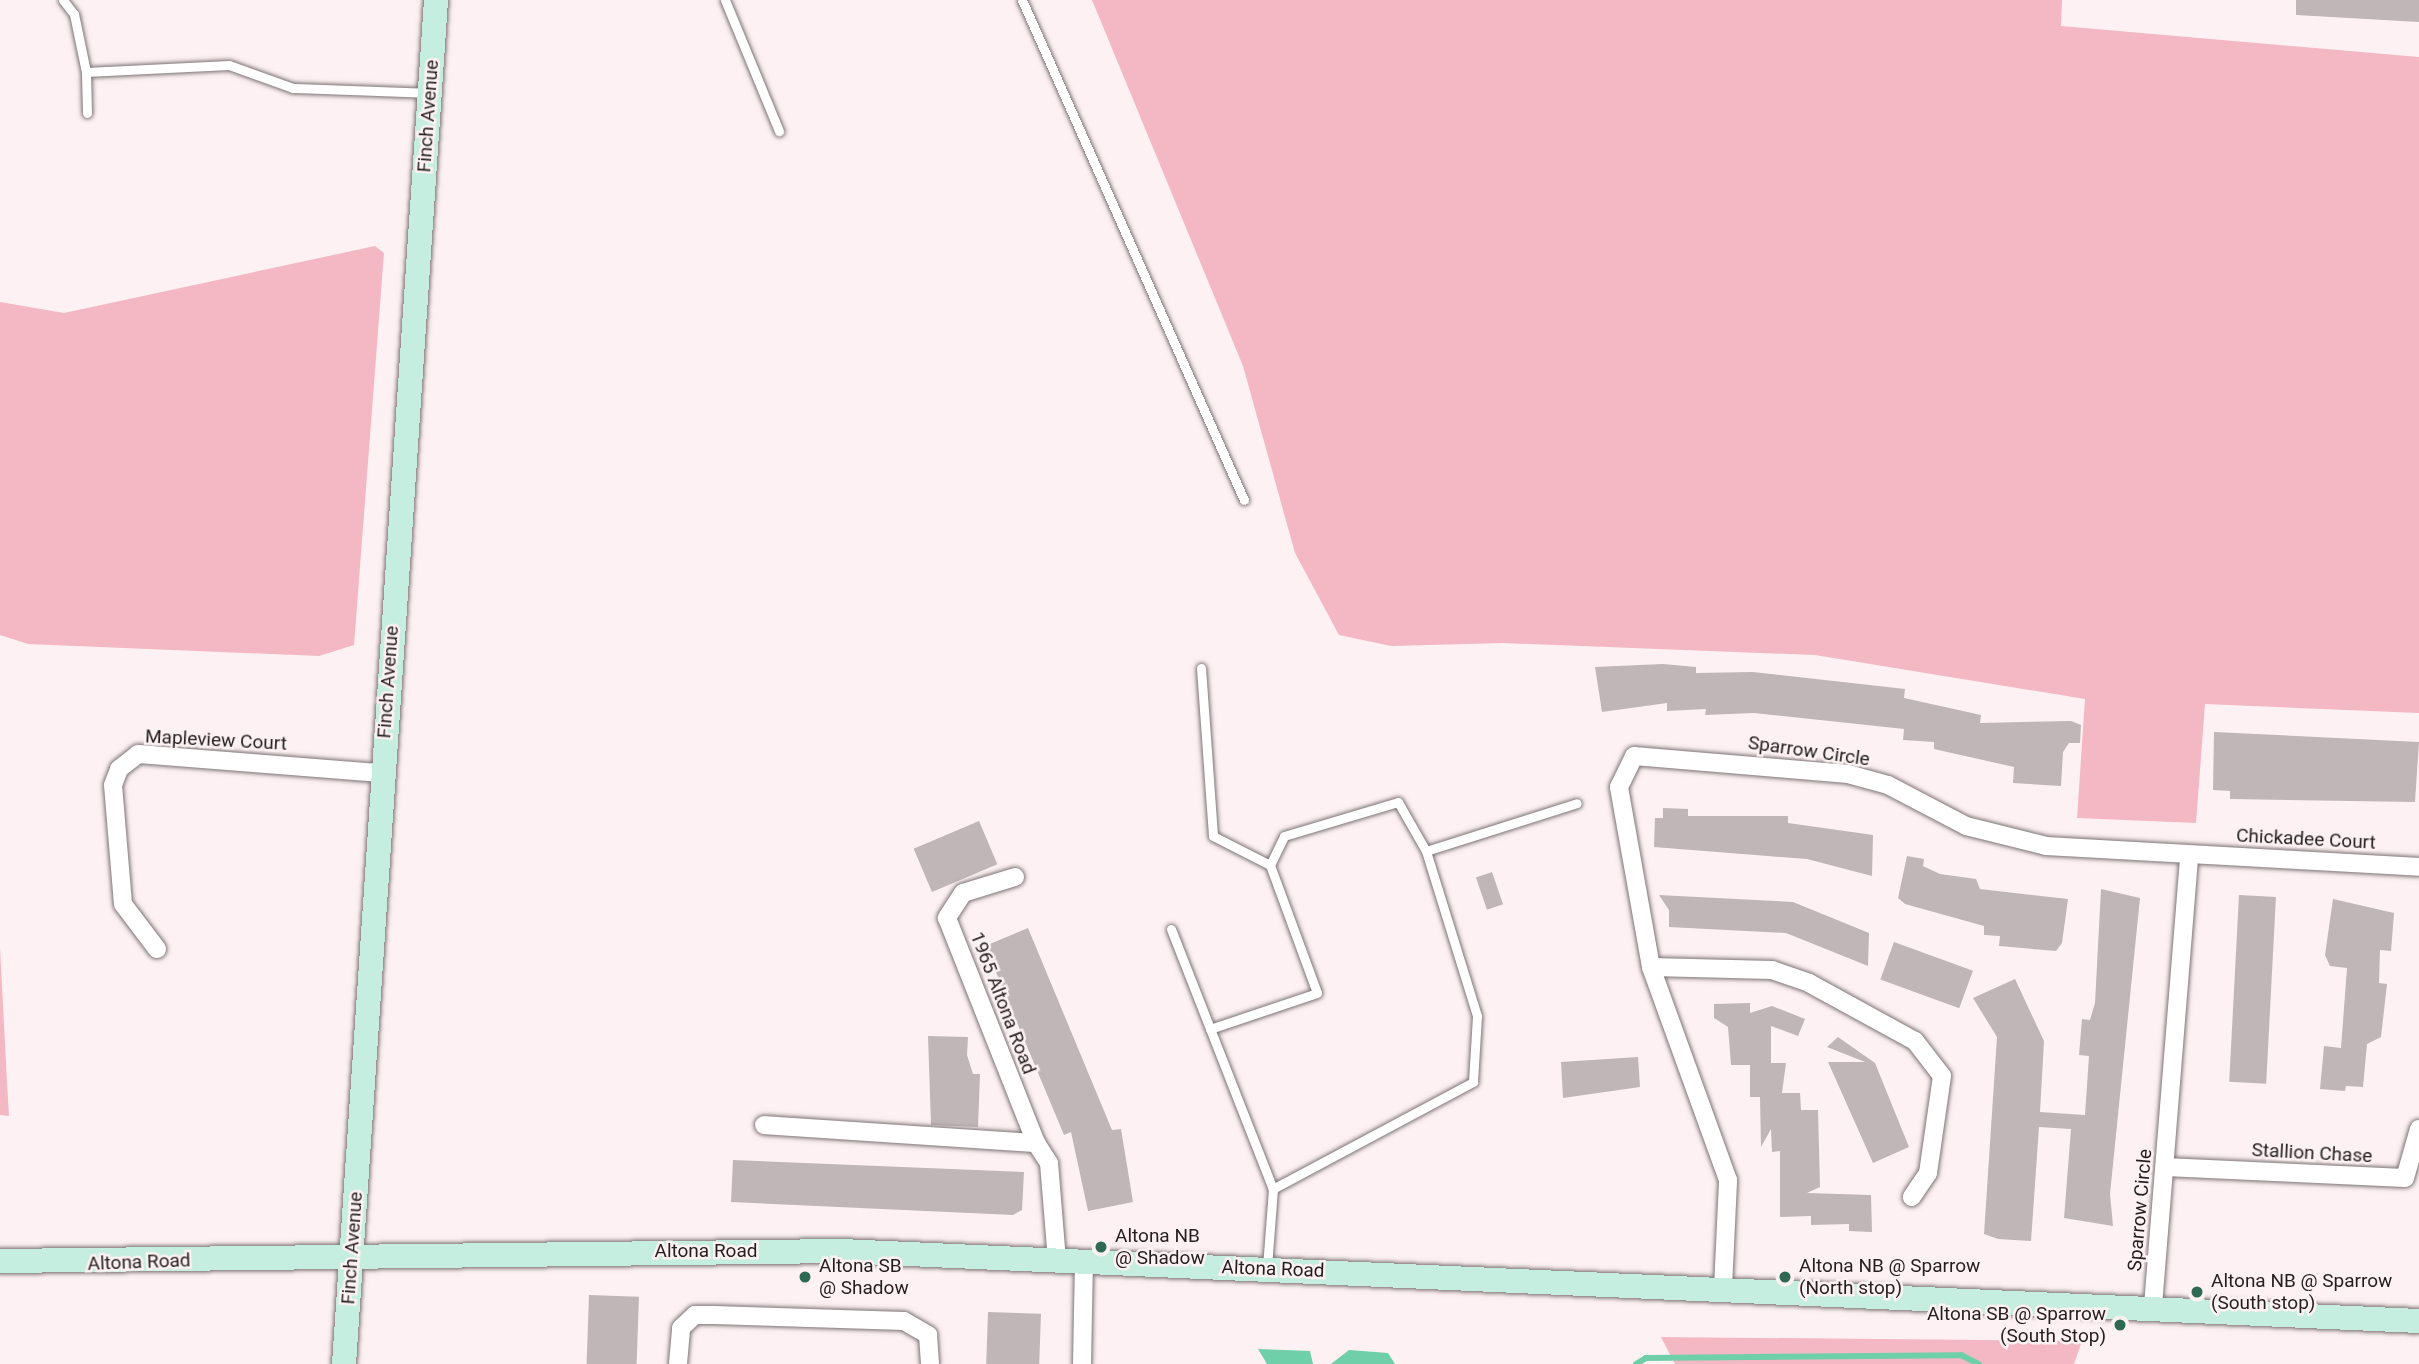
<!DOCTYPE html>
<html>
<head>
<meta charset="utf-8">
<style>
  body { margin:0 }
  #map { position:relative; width:2419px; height:1364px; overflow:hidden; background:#fdf1f3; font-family:Roboto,sans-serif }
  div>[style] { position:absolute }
  .green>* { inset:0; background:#f3b8c4 }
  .water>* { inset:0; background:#6ecfa9 }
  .stream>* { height:6px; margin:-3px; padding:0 3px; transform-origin:3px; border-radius:3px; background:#6ecfa9 }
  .building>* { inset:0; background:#c0b5b7; transform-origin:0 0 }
  .roads { filter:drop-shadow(0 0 2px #7d7375) drop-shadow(0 0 2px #7d7375) }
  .lane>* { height:9px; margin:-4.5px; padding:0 4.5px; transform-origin:4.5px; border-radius:4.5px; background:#fff }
  .street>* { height:18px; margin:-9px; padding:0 9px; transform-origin:9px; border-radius:9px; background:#fff }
  .secondary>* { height:24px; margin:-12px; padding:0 12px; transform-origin:12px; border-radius:12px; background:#c5ede0 }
  .dots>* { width:19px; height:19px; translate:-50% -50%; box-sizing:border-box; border:4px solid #fdf1f3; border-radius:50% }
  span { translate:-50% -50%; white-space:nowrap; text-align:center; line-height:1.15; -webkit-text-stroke:5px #fdf1f3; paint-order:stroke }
  .street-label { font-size:19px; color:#231f1f }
  .poi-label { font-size:19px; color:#231f1f }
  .left { translate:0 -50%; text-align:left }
  .right { translate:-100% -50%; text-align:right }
</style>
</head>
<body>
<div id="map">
  <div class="green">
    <div style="clip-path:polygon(1092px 0,2062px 0,2061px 26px,2419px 57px,2419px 713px,2205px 704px,2196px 823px,2077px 818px,2085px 699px,1815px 655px,1503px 643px,1391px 646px,1339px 635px,1295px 553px,1243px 366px)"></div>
    <div style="clip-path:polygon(375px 246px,384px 253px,354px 645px,319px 656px,28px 644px,0 635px,0 302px,64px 313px)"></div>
    <div style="clip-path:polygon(0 948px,7px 1082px,9px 1116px,0 1115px)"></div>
    <div style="clip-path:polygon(1661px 1337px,2082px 1341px,2074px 1364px,1675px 1364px)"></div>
  </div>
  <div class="water">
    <div style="clip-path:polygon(1258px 1349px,1310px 1351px,1313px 1364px,1267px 1364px)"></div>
    <div style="clip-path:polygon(1349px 1350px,1388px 1353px,1395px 1364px,1331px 1364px)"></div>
  </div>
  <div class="stream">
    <div style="left:1636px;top:1364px;width:12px;rotate:-31deg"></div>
    <div style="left:1646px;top:1358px;width:315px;rotate:-0.5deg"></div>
    <div style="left:1961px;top:1355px;width:20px;rotate:27deg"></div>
  </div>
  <div class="building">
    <div style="clip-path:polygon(2296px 0,2419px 0,2419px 22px,2296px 15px)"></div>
    <div style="clip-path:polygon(1663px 664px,1696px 667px,1696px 673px,1753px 672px,1905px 689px,1904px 698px,1981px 715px,1980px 723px,2071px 721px,2081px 725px,2080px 743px,2069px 743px,2063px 752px,2061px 786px,2013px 783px,2014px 767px,1934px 749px,1934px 742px,1903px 740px,1904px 729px,1754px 713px,1705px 715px,1706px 709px,1667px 711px,1667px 703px,1602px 712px,1595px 667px)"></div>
    <div style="clip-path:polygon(2214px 732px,2419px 742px,2415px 802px,2230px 799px,2230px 791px,2213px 790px)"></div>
    <div style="clip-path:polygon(1663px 808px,1688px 809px,1688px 816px,1788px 816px,1788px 823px,1873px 835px,1872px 876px,1807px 859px,1654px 847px,1655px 818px,1663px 818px)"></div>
    <div style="left:979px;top:821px;width:47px;height:71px;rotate:67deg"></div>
    <div style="clip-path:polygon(1907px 856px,1924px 859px,1923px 866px,1940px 874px,1976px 879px,1980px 889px,2068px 899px,2062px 943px,2056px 951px,1999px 946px,2000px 936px,1984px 935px,1984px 926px,1905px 904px,1898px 898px)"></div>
    <div style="left:1492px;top:872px;width:34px;height:17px;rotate:71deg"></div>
    <div style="clip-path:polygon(2101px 889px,2140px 898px,2110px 1194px,2113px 1226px,2064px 1218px,2071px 1129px,2039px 1127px,2031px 1241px,1998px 1239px,1984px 1234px,1997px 1037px,1973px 998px,2015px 979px,2044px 1041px,2040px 1112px,2085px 1115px,2089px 1056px,2079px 1055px,2082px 1019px,2090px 1020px,2095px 1003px)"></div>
    <div style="clip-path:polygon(1659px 895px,1793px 902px,1869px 933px,1868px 966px,1786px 933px,1669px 927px,1669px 910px)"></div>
    <div style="left:2239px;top:895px;width:37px;height:187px;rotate:3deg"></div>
    <div style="clip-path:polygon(2333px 899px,2394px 913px,2391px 951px,2380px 950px,2379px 983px,2387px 984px,2381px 1037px,2367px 1044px,2363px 1087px,2346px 1086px,2345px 1091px,2320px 1089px,2324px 1046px,2341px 1048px,2347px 968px,2330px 966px,2325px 955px)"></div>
    <div style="clip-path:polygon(1028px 928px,1112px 1130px,1121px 1129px,1133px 1202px,1088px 1211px,1071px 1132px,1064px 1135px,985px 946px)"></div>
    <div style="left:1894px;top:942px;width:84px;height:40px;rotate:20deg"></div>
    <div style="clip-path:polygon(1750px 1003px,1750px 1013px,1772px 1006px,1805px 1019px,1798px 1036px,1771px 1026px,1771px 1063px,1786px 1063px,1782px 1093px,1800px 1093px,1801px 1110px,1818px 1110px,1820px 1187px,1807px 1193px,1871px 1195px,1872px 1232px,1849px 1231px,1849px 1224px,1811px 1225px,1811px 1216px,1780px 1217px,1780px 1151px,1772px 1152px,1771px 1129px,1761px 1147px,1760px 1097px,1750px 1097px,1750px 1065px,1731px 1065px,1728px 1027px,1714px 1018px,1714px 1004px)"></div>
    <div style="clip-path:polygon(928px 1036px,968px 1037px,967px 1055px,973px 1074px,980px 1074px,978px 1127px,931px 1125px)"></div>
    <div style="clip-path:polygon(1838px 1037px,1875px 1063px,1909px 1147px,1873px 1163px,1828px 1062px,1865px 1062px,1827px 1047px)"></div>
    <div style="clip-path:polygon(1638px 1057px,1640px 1087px,1563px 1098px,1561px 1062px)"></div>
    <div style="clip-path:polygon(733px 1160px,1024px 1172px,1022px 1210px,1013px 1215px,731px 1202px)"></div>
    <div style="left:589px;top:1295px;width:50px;height:69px;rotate:2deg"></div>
    <div style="left:988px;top:1312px;width:53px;height:52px;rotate:2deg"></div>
  </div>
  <div class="roads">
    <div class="lane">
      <div style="left:63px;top:0;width:18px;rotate:52deg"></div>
      <div style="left:74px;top:14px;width:59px;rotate:78.3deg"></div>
      <div style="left:86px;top:72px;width:143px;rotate:-2.8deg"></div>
      <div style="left:229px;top:65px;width:68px;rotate:19.8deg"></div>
      <div style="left:293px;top:88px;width:135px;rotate:2.1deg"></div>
      <div style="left:725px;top:0;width:142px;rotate:67.6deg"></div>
      <div style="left:1022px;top:0;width:547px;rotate:66.06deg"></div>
      <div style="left:86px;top:72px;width:41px;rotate:88.6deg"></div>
      <div style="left:1201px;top:668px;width:168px;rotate:85.9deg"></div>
      <div style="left:1213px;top:836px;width:64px;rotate:27deg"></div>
      <div style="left:1270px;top:865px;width:136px;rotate:69.8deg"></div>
      <div style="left:1317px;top:993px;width:113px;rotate:161.4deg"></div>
      <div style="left:1426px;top:851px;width:158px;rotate:-17.6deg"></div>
      <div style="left:1270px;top:865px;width:32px;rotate:-64deg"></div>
      <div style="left:1284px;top:836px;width:119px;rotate:-16.6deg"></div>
      <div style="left:1398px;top:802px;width:56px;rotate:60.3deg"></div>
      <div style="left:1426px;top:851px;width:173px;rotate:72.8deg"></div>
      <div style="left:1477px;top:1016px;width:66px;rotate:93.5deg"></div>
      <div style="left:1473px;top:1082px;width:227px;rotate:151.9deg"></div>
      <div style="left:1171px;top:929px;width:279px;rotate:68.6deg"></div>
      <div style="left:1273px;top:1189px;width:78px;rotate:94.4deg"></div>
    </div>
    <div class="street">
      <div style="left:1015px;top:877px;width:54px;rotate:162.9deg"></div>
      <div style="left:963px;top:893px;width:30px;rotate:123deg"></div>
      <div style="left:947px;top:918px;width:242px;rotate:68.4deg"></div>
      <div style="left:1036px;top:1143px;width:24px;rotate:57deg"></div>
      <div style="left:1049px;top:1163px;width:97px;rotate:85.3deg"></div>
      <div style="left:157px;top:949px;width:56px;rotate:-127.1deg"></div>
      <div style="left:123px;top:904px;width:119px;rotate:-94.8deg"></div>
      <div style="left:113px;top:785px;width:17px;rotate:-69deg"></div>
      <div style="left:119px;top:769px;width:24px;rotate:-38deg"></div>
      <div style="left:138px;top:754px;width:244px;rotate:4.5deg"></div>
      <div style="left:1651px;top:967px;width:121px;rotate:1.4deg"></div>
      <div style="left:1772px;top:970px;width:39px;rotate:19deg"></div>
      <div style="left:1809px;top:983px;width:121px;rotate:28.7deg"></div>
      <div style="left:1915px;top:1041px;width:44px;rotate:52.4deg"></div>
      <div style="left:1942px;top:1076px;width:98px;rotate:98.2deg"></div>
      <div style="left:1928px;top:1173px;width:29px;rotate:124deg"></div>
      <div style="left:764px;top:1125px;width:273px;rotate:3.8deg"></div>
      <div style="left:2165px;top:1167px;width:240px;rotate:2.6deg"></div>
      <div style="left:2405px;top:1178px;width:51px;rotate:-74.1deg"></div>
      <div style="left:1723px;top:1288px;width:108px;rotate:-87.3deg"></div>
      <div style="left:1728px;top:1180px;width:226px;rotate:-109.9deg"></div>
      <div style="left:1651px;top:967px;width:183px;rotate:-100.1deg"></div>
      <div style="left:1619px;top:787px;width:34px;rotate:-64deg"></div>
      <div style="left:1634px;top:756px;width:215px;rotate:4.8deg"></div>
      <div style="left:1848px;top:774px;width:41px;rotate:15.4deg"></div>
      <div style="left:1888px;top:785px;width:88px;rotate:27.7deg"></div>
      <div style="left:1966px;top:826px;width:82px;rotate:14deg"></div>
      <div style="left:2046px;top:846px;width:374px;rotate:3.2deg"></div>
      <div style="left:2153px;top:1306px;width:452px;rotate:-85.4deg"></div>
      <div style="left:678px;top:1364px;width:36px;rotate:-85deg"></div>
      <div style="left:681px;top:1328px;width:19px;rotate:-43deg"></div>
      <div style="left:695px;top:1315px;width:19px"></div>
      <div style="left:714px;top:1315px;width:190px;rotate:1.8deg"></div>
      <div style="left:904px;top:1321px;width:28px;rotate:30deg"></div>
      <div style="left:928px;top:1335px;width:29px;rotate:86deg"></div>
      <div style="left:1082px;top:1364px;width:102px;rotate:-88.9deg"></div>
    </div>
    <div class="secondary">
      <div style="left:0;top:1261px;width:841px;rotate:-0.68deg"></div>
      <div style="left:841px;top:1251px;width:1580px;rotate:2.54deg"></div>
      <div style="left:344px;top:1364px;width:1367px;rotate:-86.14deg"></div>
    </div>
  </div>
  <div class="dots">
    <div style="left:1101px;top:1247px;background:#2e6953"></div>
    <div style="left:805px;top:1277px;background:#2e6953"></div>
    <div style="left:1785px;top:1277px;background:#2e6953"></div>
    <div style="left:2197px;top:1292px;background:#2e6953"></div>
    <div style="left:2120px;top:1325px;background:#2e6953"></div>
  </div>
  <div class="street-label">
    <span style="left:428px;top:116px;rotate:-86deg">Finch Avenue</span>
    <span style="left:388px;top:682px;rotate:-86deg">Finch Avenue</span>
    <span style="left:216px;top:740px;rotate:3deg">Mapleview Court</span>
    <span style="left:1809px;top:751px;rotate:8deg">Sparrow Circle</span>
    <span style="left:2306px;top:839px;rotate:3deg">Chickadee Court</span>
    <span style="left:1003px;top:1003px;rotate:69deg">1965 Altona Road</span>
    <span style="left:2312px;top:1153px;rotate:3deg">Stallion Chase</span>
    <span style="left:2140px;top:1210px;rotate:-85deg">Sparrow Circle</span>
    <span style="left:352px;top:1248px;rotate:-86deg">Finch Avenue</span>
    <span style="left:706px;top:1251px">Altona Road</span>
    <span style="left:139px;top:1262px;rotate:-2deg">Altona Road</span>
    <span style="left:1273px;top:1269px;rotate:2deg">Altona Road</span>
  </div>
  <div class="poi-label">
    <span class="left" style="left:1115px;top:1247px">Altona NB<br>@ Shadow</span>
    <span class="left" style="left:819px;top:1277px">Altona SB<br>@ Shadow</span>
    <span class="left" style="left:1799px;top:1277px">Altona NB @ Sparrow<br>(North stop)</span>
    <span class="left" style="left:2211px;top:1292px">Altona NB @ Sparrow<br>(South stop)</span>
    <span class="right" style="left:2106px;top:1325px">Altona SB @ Sparrow<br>(South Stop)</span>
  </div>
</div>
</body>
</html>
